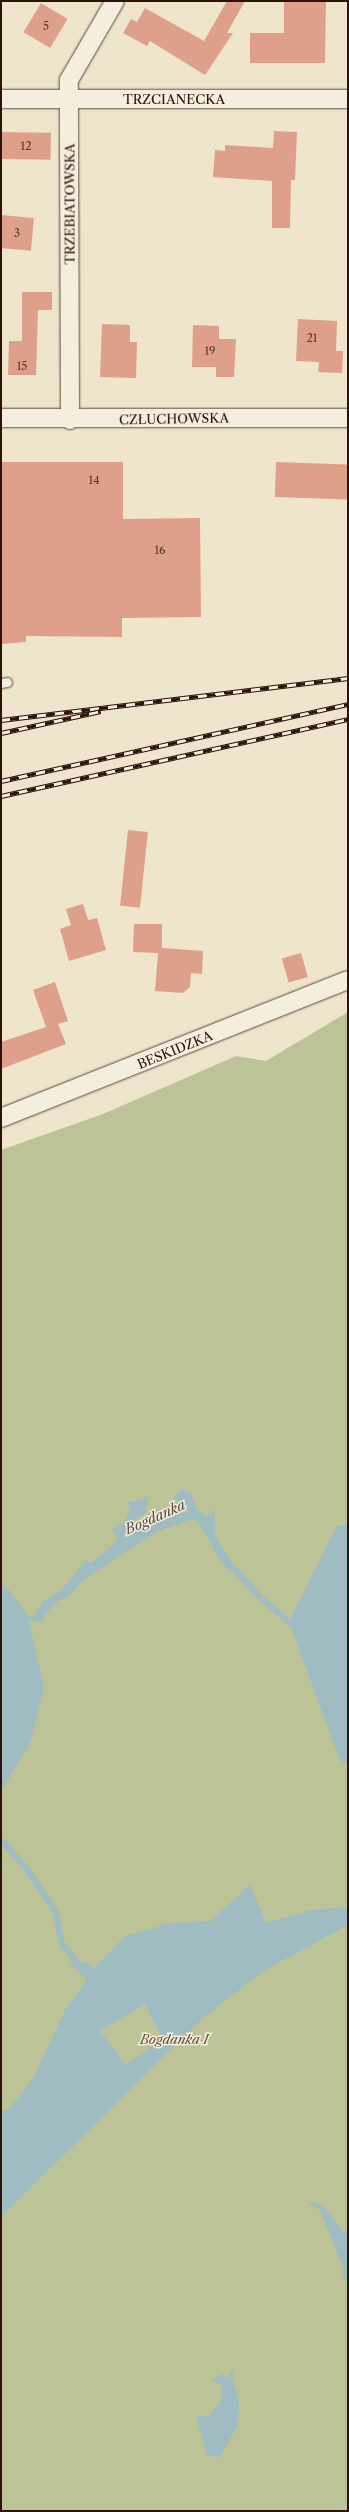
<!DOCTYPE html>
<html>
<head>
<meta charset="utf-8">
<style>
  body { margin:0 }
  #map { position:relative; width:349px; height:2512px; overflow:hidden; background:#eee5cc; font-family:"Libre Caslon Text",serif }
  div>[style] { position:absolute }
  .green>* { inset:0; background:#bcc396 }
  .water>* { inset:0; background:#9ebcc1 }
  .stream>* { height:6px; margin:-3px; padding:0 3px; transform-origin:3px; border-radius:3px; background:#9ebcc1 }
  .building>* { inset:0; background:#dfa08b; transform-origin:0 0 }
  .roads { filter:drop-shadow(0 0 1px #5c4739) drop-shadow(0 0 1px #5c4739) }
  .service>* { height:9px; margin:-4.5px; padding:0 4.5px; transform-origin:4.5px; border-radius:4.5px; background:#f4eede }
  .minor>* { height:18px; margin:-9px; padding:0 9px; transform-origin:9px; border-radius:9px; background:#f4eede }
  .rail>* { height:4.5px; margin-top:-2.25px; transform-origin:0; background:repeating-linear-gradient(90deg,#f4eede 0 9px,#2c1208 0 18px); box-sizing:border-box; border-block:1px solid #2c1208 }
  span { translate:-50% -50%; white-space:nowrap; text-align:center; line-height:1.15; -webkit-text-stroke:3px #f4eede; paint-order:stroke }
  .number-label { font-size:11px; color:#593629 }
  .number-label span { -webkit-text-stroke-width:0 }
  .street-label { font-size:13px; color:#2c1208 }
  .park-label { font-size:13px; color:#5e503a; font-style:italic }
  .water-label { font-size:14px; color:#544e49; font-style:italic }
  .frame { position:absolute; inset:0; border:2px solid #2c1208; pointer-events:none }
</style>
</head>
<body>
<div id="map">
  <div class="green">
    <div style="clip-path:polygon(348px 1012px,348px 1523px,337px 1526px,348px 1529px,348px 2511px,1px 2511px,1px 1150px,103px 1114px,236px 1056px,266px 1061px)"></div>
  </div>
  <div class="water">
    <div style="clip-path:polygon(180px 1490px,190px 1491px,197px 1510px,206px 1516px,212px 1514px,214px 1505px,215px 1535px,234px 1565px,229px 1570px,220px 1560px,199px 1523px,192px 1519px,157px 1532px,114px 1559px,83px 1581px,68px 1597px,59px 1600px,44px 1615px,44px 1622px,29px 1621px,44px 1688px,31px 1741px,1px 1792px,1px 1588px,6px 1586px,28px 1616px,34px 1617px,43px 1602px,62px 1589px,86px 1560px,91px 1564px,115px 1543px,118px 1539px,112px 1529px,125px 1522px,130px 1508px,127px 1503px,148px 1497px,145px 1514px,132px 1521px,134px 1528px,142px 1530px,158px 1523px,160px 1518px,190px 1511px,173px 1498px)"></div>
    <div style="clip-path:polygon(348px 1523px,348px 1767px,339px 1758px,289px 1622px,337px 1526px)"></div>
    <div style="clip-path:polygon(evenodd,250px 1884px,266px 1923px,312px 1910px,348px 1907px,348px 1925px,263px 1971px,202px 2019px,1px 2217px,1px 2112px,9px 2109px,33px 2079px,65px 2010px,87px 1980px,69px 1963px,87px 1962px,94px 1968px,125px 1936px,171px 1923px,211px 1921px,250px 1884px,145px 2004px,163px 2039px,126px 2065px,100px 2031px,145px 2004px)"></div>
    <div style="clip-path:polygon(312px 2202px,323px 2206px,343px 2231px,348px 2232px,348px 2282px,343px 2279px,343px 2268px,320px 2210px,309px 2204px)"></div>
    <div style="clip-path:polygon(234px 2369px,233px 2383px,239px 2398px,238px 2425px,220px 2457px,207px 2456px,196px 2415px,208px 2417px,221px 2402px,222px 2386px,212px 2380px,223px 2374px,227px 2379px)"></div>
  </div>
  <div class="stream">
    <div style="left:227px;top:1561px;width:47px;rotate:47.6deg"></div>
    <div style="left:259px;top:1596px;width:40px;rotate:41deg"></div>
    <div style="left:289px;top:1622px;width:8px;rotate:7deg"></div>
    <div style="left:1px;top:1840px;width:38px;rotate:48deg"></div>
    <div style="left:26px;top:1868px;width:54px;rotate:56.3deg"></div>
    <div style="left:56px;top:1913px;width:32px;rotate:79deg"></div>
    <div style="left:62px;top:1944px;width:23px;rotate:50deg"></div>
  </div>
  <div class="building">
    <div style="clip-path:polygon(227px 1px,245px 1px,227px 33px,233px 33px,205px 75px,150px 41px,147px 46px,123px 33px,131px 19px,137px 22px,145px 8px,204px 41px)"></div>
    <div style="clip-path:polygon(284px 1px,326px 1px,325px 63px,250px 63px,250px 33px,284px 33px)"></div>
    <div style="left:41px;top:3px;width:31px;height:34px;rotate:31deg"></div>
    <div style="clip-path:polygon(274px 131px,297px 132px,295px 180px,291px 180px,290px 228px,272px 228px,272px 181px,213px 177px,215px 150px,225px 151px,225px 145px,273px 148px)"></div>
    <div style="left:1px;top:132px;width:50px;height:27px;rotate:1deg"></div>
    <div style="left:1px;top:215px;width:33px;height:33px;rotate:5deg"></div>
    <div style="clip-path:polygon(22px 292px,52px 292px,52px 310px,38px 310px,36px 375px,8px 375px,9px 341px,22px 341px)"></div>
    <div style="clip-path:polygon(298px 319px,337px 321px,336px 351px,343px 351px,342px 373px,318px 372px,319px 362px,296px 361px)"></div>
    <div style="clip-path:polygon(102px 324px,130px 325px,130px 342px,137px 342px,136px 378px,100px 377px)"></div>
    <div style="clip-path:polygon(193px 325px,219px 326px,219px 339px,236px 339px,234px 377px,216px 377px,216px 367px,192px 367px)"></div>
    <div style="clip-path:polygon(1px 462px,123px 462px,123px 519px,200px 518px,201px 617px,122px 618px,122px 637px,26px 636px,26px 642px,1px 644px)"></div>
    <div style="left:276px;top:462px;width:72px;height:35px;rotate:2deg"></div>
    <div style="left:128px;top:830px;width:20px;height:76px;rotate:6deg"></div>
    <div style="clip-path:polygon(83px 904px,88px 920px,97px 918px,106px 950px,69px 961px,60px 929px,71px 925px,66px 909px)"></div>
    <div style="clip-path:polygon(134px 924px,162px 924px,162px 948px,203px 951px,202px 974px,191px 973px,190px 987px,183px 993px,155px 991px,158px 953px,133px 952px)"></div>
    <div style="left:301px;top:953px;width:25px;height:20px;rotate:74deg"></div>
    <div style="clip-path:polygon(55px 982px,68px 1021px,58px 1024px,66px 1044px,1px 1069px,1px 1042px,46px 1027px,33px 990px)"></div>
  </div>
  <div class="roads">
    <div class="service">
      <div style="left:1px;top:683px;width:6px;rotate:-9deg"></div>
    </div>
    <div class="minor">
      <div style="left:1px;top:99px;width:347px"></div>
      <div style="left:1px;top:418px;width:347px"></div>
      <div style="left:70px;top:420px;width:340px;rotate:-90.2deg"></div>
      <div style="left:69px;top:80px;width:91px;rotate:-59.8deg"></div>
      <div style="left:1px;top:1118px;width:373px;rotate:-21.7deg"></div>
    </div>
  </div>
  <div class="rail">
    <div style="left:1px;top:720px;width:350px;rotate:-6.9deg"></div>
    <div style="left:1px;top:733px;width:102px;rotate:-12.4deg"></div>
    <div style="left:1px;top:781px;width:355px;rotate:-12.5deg"></div>
    <div style="left:1px;top:796px;width:355px;rotate:-12.5deg"></div>
  </div>
  <div class="number-label">
    <span style="left:46px;top:26px">5</span>
    <span style="left:26px;top:146px">12</span>
    <span style="left:17px;top:233px">3</span>
    <span style="left:312px;top:338px">21</span>
    <span style="left:210px;top:351px">19</span>
    <span style="left:22px;top:366px">15</span>
    <span style="left:94px;top:480px">14</span>
    <span style="left:160px;top:550px">16</span>
  </div>
  <div class="street-label">
    <span style="left:174px;top:99px">TRZCIANECKA</span>
    <span style="left:70px;top:204px;rotate:-90deg">TRZEBIATOWSKA</span>
    <span style="left:174px;top:419px;rotate:-1deg">CZŁUCHOWSKA</span>
    <span style="left:175px;top:1050px;rotate:-22deg">BESKIDZKA</span>
  </div>
  <div class="park-label">
    <span style="left:174px;top:2039px">Bogdanka I</span>
  </div>
  <div class="water-label">
    <span style="left:155px;top:1517px;rotate:-24deg">Bogdanka</span>
  </div>
  <div class="frame"></div>
</div>
</body>
</html>
